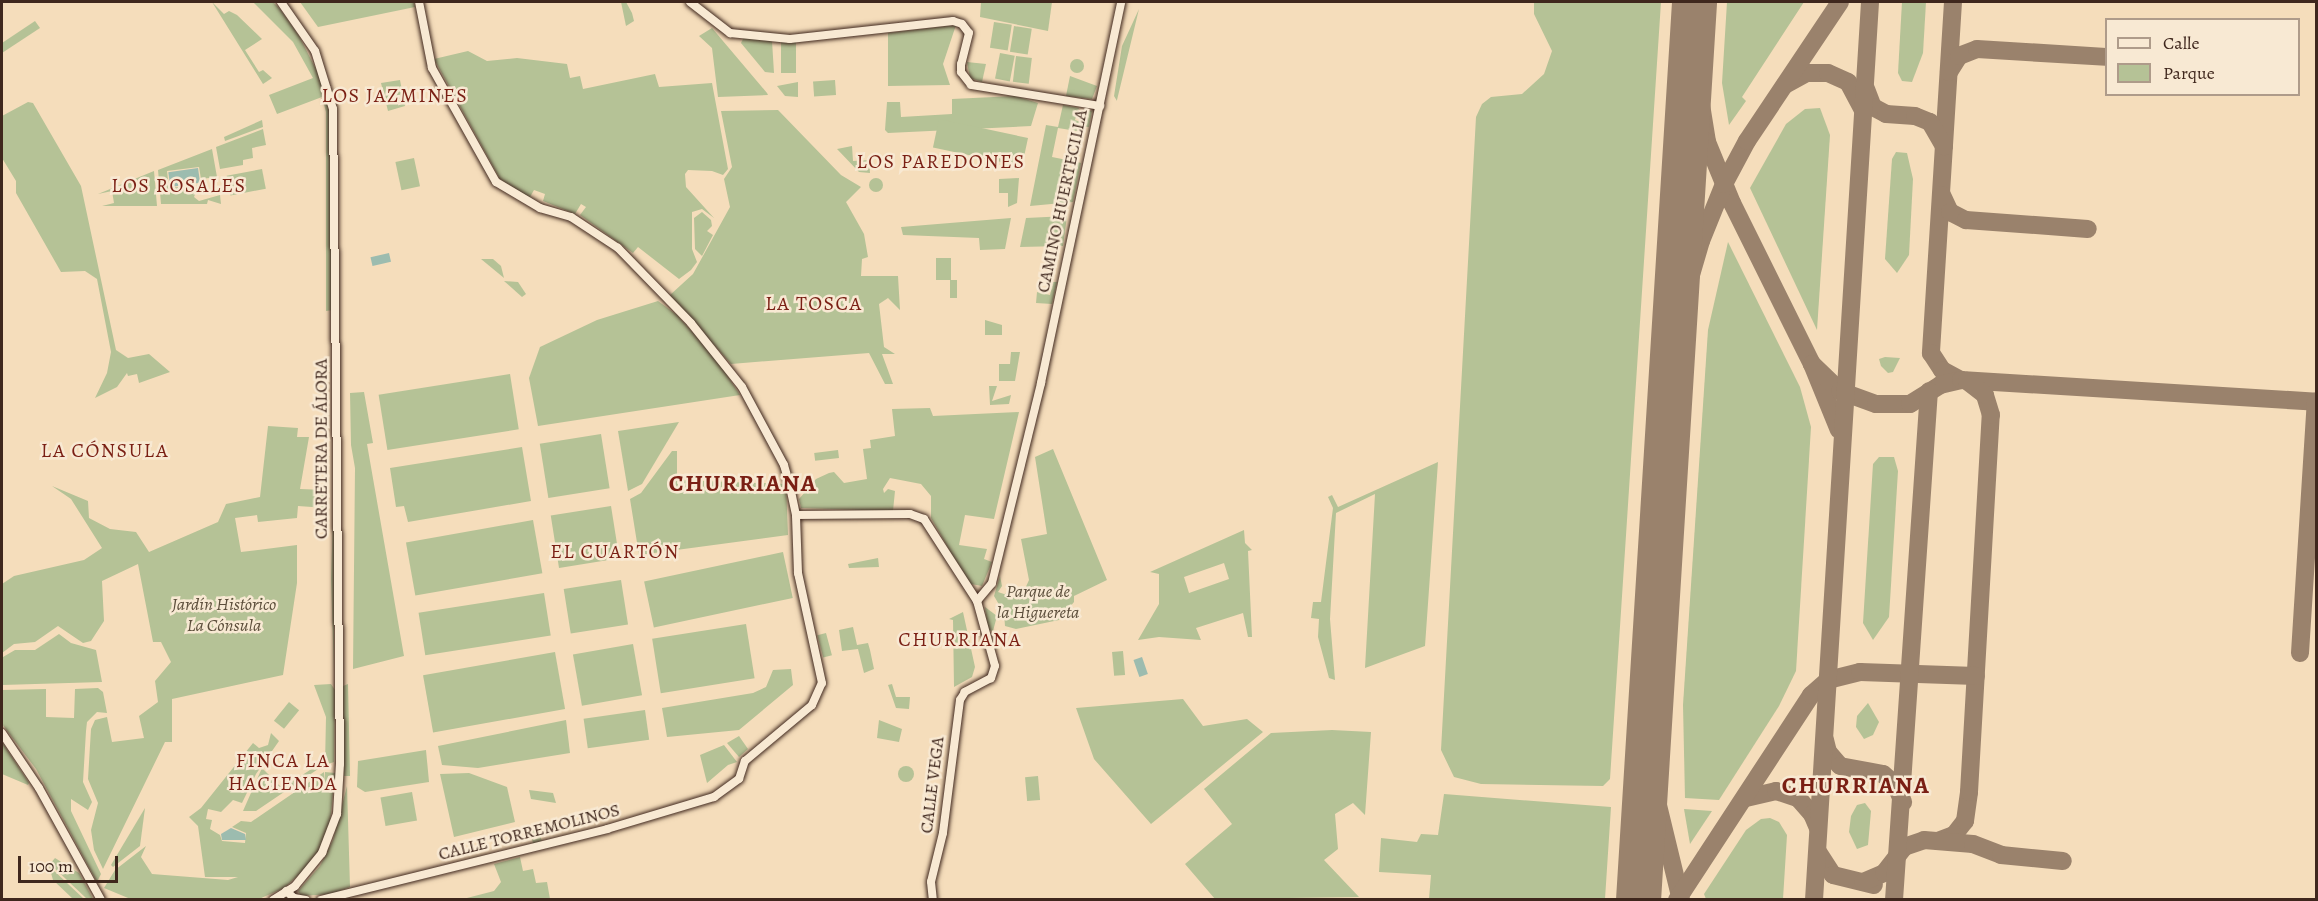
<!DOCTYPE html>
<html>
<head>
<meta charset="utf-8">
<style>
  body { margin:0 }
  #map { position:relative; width:2318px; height:901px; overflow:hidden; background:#f5ddbb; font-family:Alegreya,serif }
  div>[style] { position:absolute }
  .green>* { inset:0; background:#b5c296; transform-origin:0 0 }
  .round { border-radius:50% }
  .water>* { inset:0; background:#9cbcaf; transform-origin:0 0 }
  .taxiway>* { height:18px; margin:-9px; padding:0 9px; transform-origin:9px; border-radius:9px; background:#9a826c }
  .runway>* { height:45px; margin:-22.5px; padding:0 22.5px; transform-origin:22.5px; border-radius:22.5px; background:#9a826c }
  .roads { filter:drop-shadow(0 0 2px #3f271d) drop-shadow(0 0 2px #3f271d) }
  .secondary>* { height:8px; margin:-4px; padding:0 4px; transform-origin:4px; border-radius:4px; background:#f8e9d3 }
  span { translate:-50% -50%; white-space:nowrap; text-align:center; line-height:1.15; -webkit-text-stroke:5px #f8e9d3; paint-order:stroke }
  .street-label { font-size:18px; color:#3f271d }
  .park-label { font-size:18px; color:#5c4e3b; font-style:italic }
  .neighbourhood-label { font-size:20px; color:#7a1f14; letter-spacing:1.5px }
  .district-label { font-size:24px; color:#7a1f14; font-weight:700; letter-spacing:1.5px }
  .frame { position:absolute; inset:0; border:3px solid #3f271d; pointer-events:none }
  .legend { position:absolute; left:2105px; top:18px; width:195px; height:78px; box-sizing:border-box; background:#f8e9d3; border:2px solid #ae9b8a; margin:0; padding:8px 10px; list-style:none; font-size:18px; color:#3f271d }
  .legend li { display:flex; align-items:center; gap:12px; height:30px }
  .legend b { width:30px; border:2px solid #ae9b8a }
  .scale { position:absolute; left:18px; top:856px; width:100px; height:27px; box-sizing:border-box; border:3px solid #3f271d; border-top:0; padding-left:8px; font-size:18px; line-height:21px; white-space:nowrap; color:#3f271d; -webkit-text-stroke:4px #f8e9d3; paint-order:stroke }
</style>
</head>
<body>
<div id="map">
  <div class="green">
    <div style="clip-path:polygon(212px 2px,224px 14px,229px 11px,237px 15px,262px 39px,245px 50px,259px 72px,263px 70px,272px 78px,263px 84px)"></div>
    <div style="clip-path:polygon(253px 2px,273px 2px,280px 9px,299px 36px,323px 83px,329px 111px,333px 310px,326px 311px,326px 112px,322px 97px,277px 114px,269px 95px,313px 78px,293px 42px)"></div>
    <div style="clip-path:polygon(300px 2px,414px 2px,415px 7px,318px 27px)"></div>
    <div style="clip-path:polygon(621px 2px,626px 2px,632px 13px,634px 21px,626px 26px)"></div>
    <div style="clip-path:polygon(981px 2px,1052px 2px,1048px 31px,980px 17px)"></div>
    <div style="clip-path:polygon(1534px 2px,1661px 2px,1610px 779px,1603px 786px,1481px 784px,1454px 777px,1441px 750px,1476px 117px,1482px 104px,1491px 97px,1522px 94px,1544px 74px,1552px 51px,1534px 14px)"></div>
    <div style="clip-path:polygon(1727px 2px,1804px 2px,1742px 97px,1746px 101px,1729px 125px,1722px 83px)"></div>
    <div style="clip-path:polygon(1902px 2px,1926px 2px,1923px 53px,1912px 82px,1902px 81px,1898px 73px)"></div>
    <div style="clip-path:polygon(1139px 9px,1117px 100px,1117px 101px,1114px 96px,1122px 46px)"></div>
    <div style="clip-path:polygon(35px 21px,40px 28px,2px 53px,2px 43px)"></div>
    <div style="left:994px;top:22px;width:18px;height:26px;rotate:9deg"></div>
    <div style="clip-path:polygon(956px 25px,943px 64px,950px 85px,888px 86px,888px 33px)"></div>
    <div style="left:1014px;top:26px;width:18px;height:26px;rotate:9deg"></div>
    <div style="clip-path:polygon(712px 28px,767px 93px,768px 95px,718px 97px,712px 48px,699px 36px)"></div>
    <div style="clip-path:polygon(744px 37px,772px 41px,774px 73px,765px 72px,741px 43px)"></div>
    <div style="left:781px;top:42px;width:15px;height:31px"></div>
    <div style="clip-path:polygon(468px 51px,487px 61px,517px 58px,567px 64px,570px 78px,580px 76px,583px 89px,655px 74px,659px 87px,712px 83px,728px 169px,723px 175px,712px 171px,688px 170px,685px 174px,686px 187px,714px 218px,702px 209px,692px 212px,692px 249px,697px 262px,691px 270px,679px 279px,638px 247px,633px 253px,580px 215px,586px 207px,581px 204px,575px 214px,543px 201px,545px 194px,534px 190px,530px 197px,525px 195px,500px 179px,434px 59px)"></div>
    <div style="left:1000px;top:53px;width:15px;height:26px;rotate:11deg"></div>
    <div style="left:1016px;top:56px;width:16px;height:26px;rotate:7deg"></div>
    <div class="round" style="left:1070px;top:59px;width:14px;height:14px"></div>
    <div style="clip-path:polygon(967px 62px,986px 64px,982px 82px,970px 78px)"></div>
    <div style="clip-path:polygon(1070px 76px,1097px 86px,1092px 99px,1066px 96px)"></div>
    <div style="clip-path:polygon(400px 80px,405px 106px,388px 111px,381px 83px)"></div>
    <div style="left:835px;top:80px;width:15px;height:22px;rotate:86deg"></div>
    <div style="clip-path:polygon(798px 82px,798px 97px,785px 96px,777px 86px)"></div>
    <div style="clip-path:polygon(1015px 96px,1038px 103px,1031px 126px,888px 133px,885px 130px,887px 102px,900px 102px,901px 117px,952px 114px,952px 99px)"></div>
    <div style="clip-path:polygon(28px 102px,33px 103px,81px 186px,116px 350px,128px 358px,149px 354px,170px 372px,139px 383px,137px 374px,128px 376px,127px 373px,117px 387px,95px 398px,107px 373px,111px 352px,97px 279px,85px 271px,61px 272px,16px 193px,16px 181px,2px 158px,2px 116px)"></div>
    <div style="clip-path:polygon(1063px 105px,1079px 108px,1075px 120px,1083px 123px,1084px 109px,1092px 111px,1089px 127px,1084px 127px,1083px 132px,1058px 128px,1052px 157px,1067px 160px,1064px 178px,1074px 180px,1077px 162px,1081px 163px,1073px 202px,1030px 206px,1046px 125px,1058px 127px)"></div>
    <div style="clip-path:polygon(1820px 108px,1830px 135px,1817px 330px,1750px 188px,1786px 124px,1805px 109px)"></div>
    <div style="clip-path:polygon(778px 110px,841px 175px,861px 187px,846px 202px,864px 234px,868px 257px,862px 259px,861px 276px,898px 276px,900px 310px,888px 298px,879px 304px,884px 347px,895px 354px,882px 354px,893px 384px,885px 384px,869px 353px,731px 364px,670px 295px,693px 274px,730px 207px,724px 179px,732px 167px,721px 111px)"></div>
    <div style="clip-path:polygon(262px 120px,263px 127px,225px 141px,224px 137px)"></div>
    <div style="clip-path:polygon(263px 129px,266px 145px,252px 148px,253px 158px,243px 160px,243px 165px,220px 169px,216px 147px)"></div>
    <div style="left:1028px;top:138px;width:29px;height:91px;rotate:102deg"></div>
    <div style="clip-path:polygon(852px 146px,853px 161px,869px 160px,870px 173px,859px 172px,837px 149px)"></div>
    <div style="clip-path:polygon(212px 149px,217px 177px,201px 179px,199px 167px,167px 171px,169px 188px,188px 186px,189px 192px,196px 192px,194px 197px,199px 201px,220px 195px,221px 204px,208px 200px,207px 204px,161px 204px,158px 170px)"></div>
    <div style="clip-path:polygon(1896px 152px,1907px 153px,1913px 179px,1909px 255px,1897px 273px,1885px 259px,1892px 159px)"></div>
    <div style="left:414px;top:158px;width:29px;height:19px;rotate:78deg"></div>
    <div style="left:262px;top:169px;width:20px;height:36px;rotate:79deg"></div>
    <div style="clip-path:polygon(154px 171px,157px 206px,102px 206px,114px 203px,112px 191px,98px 194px)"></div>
    <div style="clip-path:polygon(1019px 178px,1017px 203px,1008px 207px,1008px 193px,999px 193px,999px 179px)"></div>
    <div class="round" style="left:869px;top:178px;width:14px;height:14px"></div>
    <div style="clip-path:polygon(702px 212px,711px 220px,712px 226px,707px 231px,713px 235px,702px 256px,695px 249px,694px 218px)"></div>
    <div style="clip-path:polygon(1067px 216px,1063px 246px,1020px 247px,1026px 218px)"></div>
    <div style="clip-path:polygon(1011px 218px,1005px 249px,980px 250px,979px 238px,903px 235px,901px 227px)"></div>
    <div style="clip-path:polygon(1728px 242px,1800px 387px,1811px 427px,1796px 671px,1779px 706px,1719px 800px,1685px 798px,1683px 705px,1708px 330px)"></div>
    <div style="clip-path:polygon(936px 258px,951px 258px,951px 280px,957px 280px,957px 298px,950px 298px,950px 280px,936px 280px)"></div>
    <div style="clip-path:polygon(481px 259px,493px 259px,501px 266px,504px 278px)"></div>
    <div style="clip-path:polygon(504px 281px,518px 282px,526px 294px,522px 297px)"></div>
    <div style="clip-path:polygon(1053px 282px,1057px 282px,1052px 304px,1036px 303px,1037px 292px,1050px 295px)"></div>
    <div style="clip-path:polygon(658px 301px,677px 315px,715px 357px,740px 395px,538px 426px,529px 378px,540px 347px,597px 320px)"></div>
    <div style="clip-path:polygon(985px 320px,1002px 325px,1002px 335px,985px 335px)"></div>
    <div style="clip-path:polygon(1011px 352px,1020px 352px,1015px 381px,999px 381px,999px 364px,1010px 364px)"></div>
    <div style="clip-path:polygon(1885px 357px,1900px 358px,1893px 372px,1888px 373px,1881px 366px,1879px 359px)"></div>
    <div style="left:510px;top:374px;width:56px;height:133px;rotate:81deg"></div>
    <div style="clip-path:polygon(989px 386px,997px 386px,992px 401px,1011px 395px,1009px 404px,990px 405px)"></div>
    <div style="clip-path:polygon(364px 392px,373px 443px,367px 444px,404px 656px,353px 669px,355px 468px,351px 445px,350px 393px)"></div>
    <div style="clip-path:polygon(930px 408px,933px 416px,1019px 412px,994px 519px,965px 515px,959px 545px,987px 549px,984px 559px,992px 562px,982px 586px,971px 584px,950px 551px,931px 518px,931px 496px,921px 484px,890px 478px,883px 489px,884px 493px,888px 489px,895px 491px,893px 511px,801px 508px,799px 499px,816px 479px,829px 473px,834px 472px,844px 483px,867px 479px,863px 449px,871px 448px,870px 440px,895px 436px,892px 409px)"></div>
    <div style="clip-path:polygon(679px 422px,642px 484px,628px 491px,618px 431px)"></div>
    <div style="clip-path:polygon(268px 426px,298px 428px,297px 437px,309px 437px,300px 489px,326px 490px,326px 508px,298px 506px,297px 518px,258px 522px,257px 515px,235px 518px,241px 552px,297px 545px,297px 583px,283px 675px,172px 699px,172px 742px,165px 742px,103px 869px,94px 850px,91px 830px,98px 803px,88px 779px,91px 729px,95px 720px,107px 717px,112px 742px,144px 738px,139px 716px,158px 702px,155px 681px,171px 662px,161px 642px,153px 642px,138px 564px,102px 581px,104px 621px,91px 641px,83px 643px,58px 626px,35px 642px,14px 644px,2px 653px,2px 584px,14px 576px,84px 560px,102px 548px,71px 499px,52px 486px,88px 501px,89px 518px,110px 529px,136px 532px,149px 552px,218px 522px,226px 504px,260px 497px)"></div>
    <div style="left:601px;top:434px;width:55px;height:62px;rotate:81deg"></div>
    <div style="clip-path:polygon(522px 447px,531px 501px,408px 522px,404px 506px,396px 507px,390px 468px)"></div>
    <div style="clip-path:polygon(1053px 449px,1107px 580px,1074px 596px,1074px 602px,1059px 620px,1016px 629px,1005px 626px,1004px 613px,994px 596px,1000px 576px,1002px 586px,998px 592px,1004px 594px,1024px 591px,1029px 580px,1021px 539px,1047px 534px,1035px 457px)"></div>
    <div style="left:838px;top:450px;width:8px;height:24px;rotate:83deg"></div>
    <div style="clip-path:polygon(672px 451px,677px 451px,677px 480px,786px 484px,788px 535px,639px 555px,630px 499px,641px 493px)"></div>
    <div style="clip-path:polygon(1879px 457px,1894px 457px,1898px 471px,1889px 617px,1873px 640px,1863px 623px,1873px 464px)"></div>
    <div style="clip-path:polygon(1438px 462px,1425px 646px,1365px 668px,1375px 494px,1336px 513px,1330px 619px,1335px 680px,1329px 678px,1318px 637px,1319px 619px,1311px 618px,1313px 602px,1321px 602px,1333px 508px,1328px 497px,1332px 495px,1338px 507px)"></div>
    <div style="clip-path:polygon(334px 484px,334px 672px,331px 579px)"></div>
    <div style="left:611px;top:506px;width:53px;height:61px;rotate:81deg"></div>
    <div style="left:533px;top:520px;width:54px;height:129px;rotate:80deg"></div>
    <div style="clip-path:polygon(evenodd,1244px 530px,1245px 543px,1252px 550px,1248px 551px,1252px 637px,1248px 637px,1243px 613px,1196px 628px,1201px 640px,1159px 637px,1138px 640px,1159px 604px,1159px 574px,1150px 572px,1244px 530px,1224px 563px,1229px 579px,1189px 593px,1184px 577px,1224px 563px)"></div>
    <div style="left:783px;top:552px;width:47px;height:142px;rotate:78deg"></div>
    <div style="clip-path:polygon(878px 558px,879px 567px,849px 568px,848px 564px)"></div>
    <div style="left:621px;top:580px;width:45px;height:58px;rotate:81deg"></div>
    <div style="left:544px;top:593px;width:43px;height:127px;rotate:81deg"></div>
    <div style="clip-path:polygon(985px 607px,997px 616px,993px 631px,988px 630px)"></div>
    <div style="clip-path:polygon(963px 612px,975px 667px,972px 677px,954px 687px,953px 620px,949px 619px)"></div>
    <div style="left:746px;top:624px;width:55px;height:95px;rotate:81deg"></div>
    <div style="clip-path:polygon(853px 627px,857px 645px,868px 643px,870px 650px,874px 669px,864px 673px,858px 649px,842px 651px,839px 630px)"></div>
    <div style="left:826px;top:633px;width:23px;height:9px;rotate:75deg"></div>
    <div style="clip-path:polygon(59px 634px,71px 643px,96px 650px,102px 682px,2px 685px,3px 657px,15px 650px,35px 650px)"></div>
    <div style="left:633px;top:644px;width:52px;height:61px;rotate:80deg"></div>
    <div style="left:1123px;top:651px;width:24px;height:11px;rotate:85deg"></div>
    <div style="left:555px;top:652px;width:58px;height:134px;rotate:80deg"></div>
    <div style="clip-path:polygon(791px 669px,793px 685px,739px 730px,667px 737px,662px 708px,753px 693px,766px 687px,773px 670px)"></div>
    <div style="clip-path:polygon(331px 684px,335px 690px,334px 762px,325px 765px,326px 717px,314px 685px)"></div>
    <div style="clip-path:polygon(348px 684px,350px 776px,344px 776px,343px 686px)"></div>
    <div style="clip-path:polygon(892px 684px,896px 697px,910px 697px,909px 709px,896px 708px,888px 685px)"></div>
    <div style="clip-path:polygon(98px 688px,103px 692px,107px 713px,97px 712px,87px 722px,86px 731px,83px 782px,92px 802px,88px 810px,71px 799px,71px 811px,101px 874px,97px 882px,36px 769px,2px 724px,2px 690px,46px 689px,46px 717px,74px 718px,75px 689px)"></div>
    <div style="clip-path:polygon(1183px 699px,1203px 726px,1247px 719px,1263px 732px,1151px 824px,1094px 759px,1076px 708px)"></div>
    <div style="left:289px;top:702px;width:13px;height:24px;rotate:39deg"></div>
    <div style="clip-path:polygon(1868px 703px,1879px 722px,1873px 735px,1864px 739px,1856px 727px,1857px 716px)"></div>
    <div style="left:645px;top:710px;width:30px;height:62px;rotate:82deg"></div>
    <div style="clip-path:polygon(566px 720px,570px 753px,478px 768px,442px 765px,438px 746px)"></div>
    <div style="clip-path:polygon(879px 720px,902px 729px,899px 742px,877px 738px)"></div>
    <div style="clip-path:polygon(1332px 730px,1371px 732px,1365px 815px,1353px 803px,1335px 814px,1338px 849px,1324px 860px,1359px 897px,1215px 899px,1185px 864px,1232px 824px,1204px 789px,1271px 733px)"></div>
    <div style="clip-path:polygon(271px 733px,279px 741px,256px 774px,242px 803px,233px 800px,221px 812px,208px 809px,206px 819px,212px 820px,210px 829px,220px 835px,222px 841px,245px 843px,246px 833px,232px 827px,241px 821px,251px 822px,324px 772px,325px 782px,325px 772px,335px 773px,330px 823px,320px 849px,302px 872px,284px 888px,259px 899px,133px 900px,104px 888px,115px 870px,146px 846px,141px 857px,152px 874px,228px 880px,238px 877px,205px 877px,198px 826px,189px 817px,201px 808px,253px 743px,259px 748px,268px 745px)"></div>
    <div style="clip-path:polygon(739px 736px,748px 749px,739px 757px,727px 743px)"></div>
    <div style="clip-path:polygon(2px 742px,29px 783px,28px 785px,2px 774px)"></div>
    <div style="clip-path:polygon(724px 745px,737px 762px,728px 765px,707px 783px,700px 755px)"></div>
    <div style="clip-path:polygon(426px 750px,429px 782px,365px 792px,357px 787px,358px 761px)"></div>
    <div style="clip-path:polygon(324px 761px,324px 765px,256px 811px,243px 811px,262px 768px,282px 788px)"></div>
    <div class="round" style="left:898px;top:766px;width:16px;height:16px"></div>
    <div style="clip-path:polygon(469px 773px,507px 787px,515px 822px,454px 837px,440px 774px)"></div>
    <div style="left:1038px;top:776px;width:24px;height:13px;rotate:85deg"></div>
    <div style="clip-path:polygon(347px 786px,350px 887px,331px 894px,301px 896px,298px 891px,320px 866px,333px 840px)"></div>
    <div style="clip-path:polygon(529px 790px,553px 793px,556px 803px,531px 799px)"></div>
    <div style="left:412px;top:792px;width:29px;height:32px;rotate:80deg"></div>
    <div style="clip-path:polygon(1444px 794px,1611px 807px,1605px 899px,1429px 899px,1431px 875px,1379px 872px,1381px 838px,1417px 842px,1421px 834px,1438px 835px)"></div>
    <div style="clip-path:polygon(1865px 803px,1871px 811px,1868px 845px,1857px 849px,1849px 832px,1851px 816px,1857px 805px)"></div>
    <div style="clip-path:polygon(145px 808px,140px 846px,113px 867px,111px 865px)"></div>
    <div style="clip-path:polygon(1684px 809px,1712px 811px,1690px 844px)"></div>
    <div style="clip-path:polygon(1770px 818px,1779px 822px,1787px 835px,1783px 899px,1706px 899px,1704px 894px,1746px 830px,1761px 819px)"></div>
    <div style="left:538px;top:827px;width:16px;height:9px;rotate:75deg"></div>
    <div style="clip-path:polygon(520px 857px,523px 871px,533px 869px,536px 883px,547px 882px,550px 899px,463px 899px,494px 891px,501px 882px,494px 864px)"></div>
    <div style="clip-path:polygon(55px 858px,79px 873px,93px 899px,87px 899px,50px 864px)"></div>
    <div style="clip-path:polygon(49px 866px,84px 899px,73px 899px,53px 880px)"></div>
  </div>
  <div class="water">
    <div style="left:198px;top:168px;width:15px;height:30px;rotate:82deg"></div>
    <div style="left:389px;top:253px;width:9px;height:19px;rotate:77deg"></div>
    <div style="left:1142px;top:657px;width:18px;height:9px;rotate:71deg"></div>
    <div style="clip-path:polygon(231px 828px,245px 834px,246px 840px,222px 840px,221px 834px)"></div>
  </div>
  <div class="taxiway">
    <div style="left:1953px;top:2px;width:352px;rotate:93.6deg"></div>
    <div style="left:1931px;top:353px;width:20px;rotate:57deg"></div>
    <div style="left:1942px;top:370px;width:21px;rotate:28deg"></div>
    <div style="left:1694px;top:4px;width:2px;rotate:-90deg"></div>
    <div style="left:1692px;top:49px;width:94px;rotate:80.8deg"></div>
    <div style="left:1707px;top:142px;width:66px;rotate:67.7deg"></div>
    <div style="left:1732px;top:203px;width:180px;rotate:63.6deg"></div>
    <div style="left:1812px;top:364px;width:71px;rotate:67.8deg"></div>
    <div style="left:1949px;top:72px;width:19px;rotate:-58deg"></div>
    <div style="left:1959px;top:56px;width:19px;rotate:-21deg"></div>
    <div style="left:1977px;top:49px;width:129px;rotate:3.5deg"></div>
    <div style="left:1785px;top:85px;width:25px;rotate:-29deg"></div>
    <div style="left:1807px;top:73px;width:21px"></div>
    <div style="left:1828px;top:73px;width:22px;rotate:24deg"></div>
    <div style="left:1848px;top:82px;width:30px;rotate:62deg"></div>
    <div style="left:1866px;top:89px;width:19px;rotate:69deg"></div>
    <div style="left:1873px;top:107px;width:15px;rotate:28deg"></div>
    <div style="left:1886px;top:114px;width:29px;rotate:4deg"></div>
    <div style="left:1915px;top:116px;width:16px;rotate:22deg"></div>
    <div style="left:1930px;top:122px;width:28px;rotate:60deg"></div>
    <div style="left:1942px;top:195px;width:19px;rotate:65deg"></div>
    <div style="left:1950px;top:212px;width:18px;rotate:27deg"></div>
    <div style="left:1966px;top:220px;width:122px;rotate:4.2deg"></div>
    <div style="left:1673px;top:336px;width:99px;rotate:-73.6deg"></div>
    <div style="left:1701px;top:241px;width:61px;rotate:-68deg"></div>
    <div style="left:1724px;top:184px;width:49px;rotate:-61.9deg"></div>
    <div style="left:1747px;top:141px;width:167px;rotate:-56.2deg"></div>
    <div style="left:1812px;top:364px;width:39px;rotate:44deg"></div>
    <div style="left:1840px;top:391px;width:38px;rotate:20deg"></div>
    <div style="left:1876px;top:404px;width:34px"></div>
    <div style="left:1910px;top:404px;width:36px;rotate:-32deg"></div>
    <div style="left:1940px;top:385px;width:22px;rotate:-13deg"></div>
    <div style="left:1961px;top:380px;width:356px;rotate:3.5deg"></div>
    <div style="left:2300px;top:653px;width:252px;rotate:-86.4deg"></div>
    <div style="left:1650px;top:711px;width:90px;rotate:85.6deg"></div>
    <div style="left:1657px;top:801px;width:102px;rotate:76.4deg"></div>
    <div style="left:1825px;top:740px;width:12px;rotate:76deg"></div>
    <div style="left:1828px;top:752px;width:18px;rotate:49deg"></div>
    <div style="left:1840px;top:766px;width:44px;rotate:10.5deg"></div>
    <div style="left:1883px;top:774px;width:16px;rotate:40deg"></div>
    <div style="left:1895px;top:784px;width:20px;rotate:66deg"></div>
    <div style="left:1746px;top:798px;width:31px;rotate:-13deg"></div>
    <div style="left:1776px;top:791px;width:23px;rotate:18deg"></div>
    <div style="left:1798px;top:798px;width:21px;rotate:49deg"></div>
    <div style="left:1812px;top:814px;width:15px;rotate:67deg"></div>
    <div style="left:1938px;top:841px;width:17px;rotate:-21deg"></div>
    <div style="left:1954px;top:835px;width:18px;rotate:-52deg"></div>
    <div style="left:1965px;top:821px;width:29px;rotate:-82deg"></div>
    <div style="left:1969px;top:792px;width:378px;rotate:-86.7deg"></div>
    <div style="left:1991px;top:415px;width:21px;rotate:-107deg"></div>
    <div style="left:1985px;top:395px;width:23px;rotate:-142deg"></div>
    <div style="left:1818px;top:852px;width:27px;rotate:57deg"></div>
    <div style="left:1833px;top:875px;width:42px;rotate:13.7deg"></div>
    <div style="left:1863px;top:882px;width:23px;rotate:-23deg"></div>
    <div style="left:1884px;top:873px;width:33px;rotate:-52deg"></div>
    <div style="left:1904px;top:847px;width:21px;rotate:-19deg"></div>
    <div style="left:1924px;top:840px;width:49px;rotate:4.7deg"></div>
    <div style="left:1973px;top:844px;width:30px;rotate:21deg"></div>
    <div style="left:2001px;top:855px;width:62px;rotate:5.5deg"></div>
    <div style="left:1636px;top:900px;width:20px;rotate:-81deg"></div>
    <div style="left:1677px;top:900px;width:245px;rotate:-56.8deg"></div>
    <div style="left:1811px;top:695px;width:23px;rotate:-41deg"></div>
    <div style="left:1828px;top:680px;width:33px;rotate:-14deg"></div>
    <div style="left:1860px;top:672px;width:116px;rotate:2deg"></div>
    <div style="left:1814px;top:900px;width:900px;rotate:-86.43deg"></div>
    <div style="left:1894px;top:900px;width:510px;rotate:-86.07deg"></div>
  </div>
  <div class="runway">
    <div style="left:1638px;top:900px;width:900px;rotate:-86.43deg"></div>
  </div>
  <div class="roads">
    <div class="secondary">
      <div style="left:690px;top:2px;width:51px;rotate:37.8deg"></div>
      <div style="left:730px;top:33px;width:60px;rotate:5.7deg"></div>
      <div style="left:790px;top:39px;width:164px;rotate:-6.3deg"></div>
      <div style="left:953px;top:21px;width:9px;rotate:18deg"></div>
      <div style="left:962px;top:24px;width:11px;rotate:52deg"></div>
      <div style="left:969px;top:33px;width:32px;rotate:104deg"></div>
      <div style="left:961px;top:64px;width:8px;rotate:90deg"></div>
      <div style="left:961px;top:72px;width:16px;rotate:52deg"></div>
      <div style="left:971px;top:85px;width:131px;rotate:9.2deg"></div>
      <div style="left:796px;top:515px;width:114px;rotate:-0.5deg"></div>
      <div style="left:910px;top:514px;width:15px;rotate:20deg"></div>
      <div style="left:924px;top:519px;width:98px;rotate:57.1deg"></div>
      <div style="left:977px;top:601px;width:67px;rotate:74.5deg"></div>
      <div style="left:995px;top:666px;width:13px;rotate:108deg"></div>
      <div style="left:991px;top:678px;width:30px;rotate:152deg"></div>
      <div style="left:965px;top:692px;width:9px;rotate:122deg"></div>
      <div style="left:960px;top:700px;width:134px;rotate:97.3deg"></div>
      <div style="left:943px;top:833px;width:50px;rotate:103.8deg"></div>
      <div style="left:931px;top:882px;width:18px;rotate:84deg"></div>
      <div style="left:977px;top:601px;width:23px;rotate:-50deg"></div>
      <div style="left:992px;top:583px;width:206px;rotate:-76.2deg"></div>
      <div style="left:1041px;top:383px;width:389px;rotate:-78.1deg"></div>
      <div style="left:2px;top:733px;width:66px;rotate:56.1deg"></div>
      <div style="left:39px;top:788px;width:128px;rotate:61deg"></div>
      <div style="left:286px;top:891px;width:11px;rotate:41deg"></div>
      <div style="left:294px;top:898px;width:12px;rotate:9deg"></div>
      <div style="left:273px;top:900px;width:26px;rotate:-32deg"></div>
      <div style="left:295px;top:886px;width:43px;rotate:-50.7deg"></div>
      <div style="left:322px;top:853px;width:42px;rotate:-69deg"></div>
      <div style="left:337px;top:814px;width:50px;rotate:-86.6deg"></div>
      <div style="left:340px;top:764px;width:655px;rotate:-90.61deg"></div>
      <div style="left:333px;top:109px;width:61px;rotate:-107.2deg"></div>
      <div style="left:315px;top:51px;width:60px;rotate:-124.8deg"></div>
      <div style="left:321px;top:900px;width:295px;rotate:-13.9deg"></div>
      <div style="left:607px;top:829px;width:112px;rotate:-16.7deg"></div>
      <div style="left:714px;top:797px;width:31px;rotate:-36deg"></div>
      <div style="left:739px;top:779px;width:19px;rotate:-72deg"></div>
      <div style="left:745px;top:761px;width:87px;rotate:-39.9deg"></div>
      <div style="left:812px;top:705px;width:24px;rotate:-66deg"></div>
      <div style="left:822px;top:683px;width:113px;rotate:-102.3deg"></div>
      <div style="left:798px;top:573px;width:58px;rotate:-92deg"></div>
      <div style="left:796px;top:515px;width:30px;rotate:-102deg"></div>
      <div style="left:790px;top:486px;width:22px;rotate:-106deg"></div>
      <div style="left:784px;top:465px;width:89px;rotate:-118.3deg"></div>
      <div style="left:742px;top:387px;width:82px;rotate:-128.6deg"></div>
      <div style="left:691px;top:323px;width:105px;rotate:-134.2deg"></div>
      <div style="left:618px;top:248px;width:56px;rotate:-146.6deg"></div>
      <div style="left:571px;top:217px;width:32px;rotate:-164deg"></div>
      <div style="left:540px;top:208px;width:51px;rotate:-149.4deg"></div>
      <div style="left:496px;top:182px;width:131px;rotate:-119.3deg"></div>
      <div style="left:432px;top:68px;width:67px;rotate:-101.1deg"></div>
    </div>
  </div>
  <div class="street-label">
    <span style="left:1062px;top:201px;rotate:-78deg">CAMINO HUERTECILLA</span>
    <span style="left:321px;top:449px;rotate:-90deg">CARRETERA DE ÁLORA</span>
    <span style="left:932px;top:785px;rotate:-83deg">CALLE VEGA</span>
    <span style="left:529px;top:832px;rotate:-14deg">CALLE TORREMOLINOS</span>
  </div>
  <div class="park-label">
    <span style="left:1038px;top:602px">Parque de<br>la Higuereta</span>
    <span style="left:224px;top:615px">Jardín Histórico<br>La Cónsula</span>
  </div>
  <div class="neighbourhood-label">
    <span style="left:395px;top:95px">LOS JAZMINES</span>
    <span style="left:941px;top:161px">LOS PAREDONES</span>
    <span style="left:179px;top:185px">LOS ROSALES</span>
    <span style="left:814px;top:303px">LA TOSCA</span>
    <span style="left:105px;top:450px">LA CÓNSULA</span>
    <span style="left:615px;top:551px">EL CUARTÓN</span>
    <span style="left:960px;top:639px">CHURRIANA</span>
    <span style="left:283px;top:772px">FINCA LA<br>HACIENDA</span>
  </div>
  <div class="district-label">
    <span style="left:743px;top:484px">CHURRIANA</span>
    <span style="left:1856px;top:786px">CHURRIANA</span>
  </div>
  <div class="frame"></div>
  <ul class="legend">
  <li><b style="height:8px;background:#f8e9d3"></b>Calle</li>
  <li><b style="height:16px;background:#b5c296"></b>Parque</li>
  </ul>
  <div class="scale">100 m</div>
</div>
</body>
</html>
